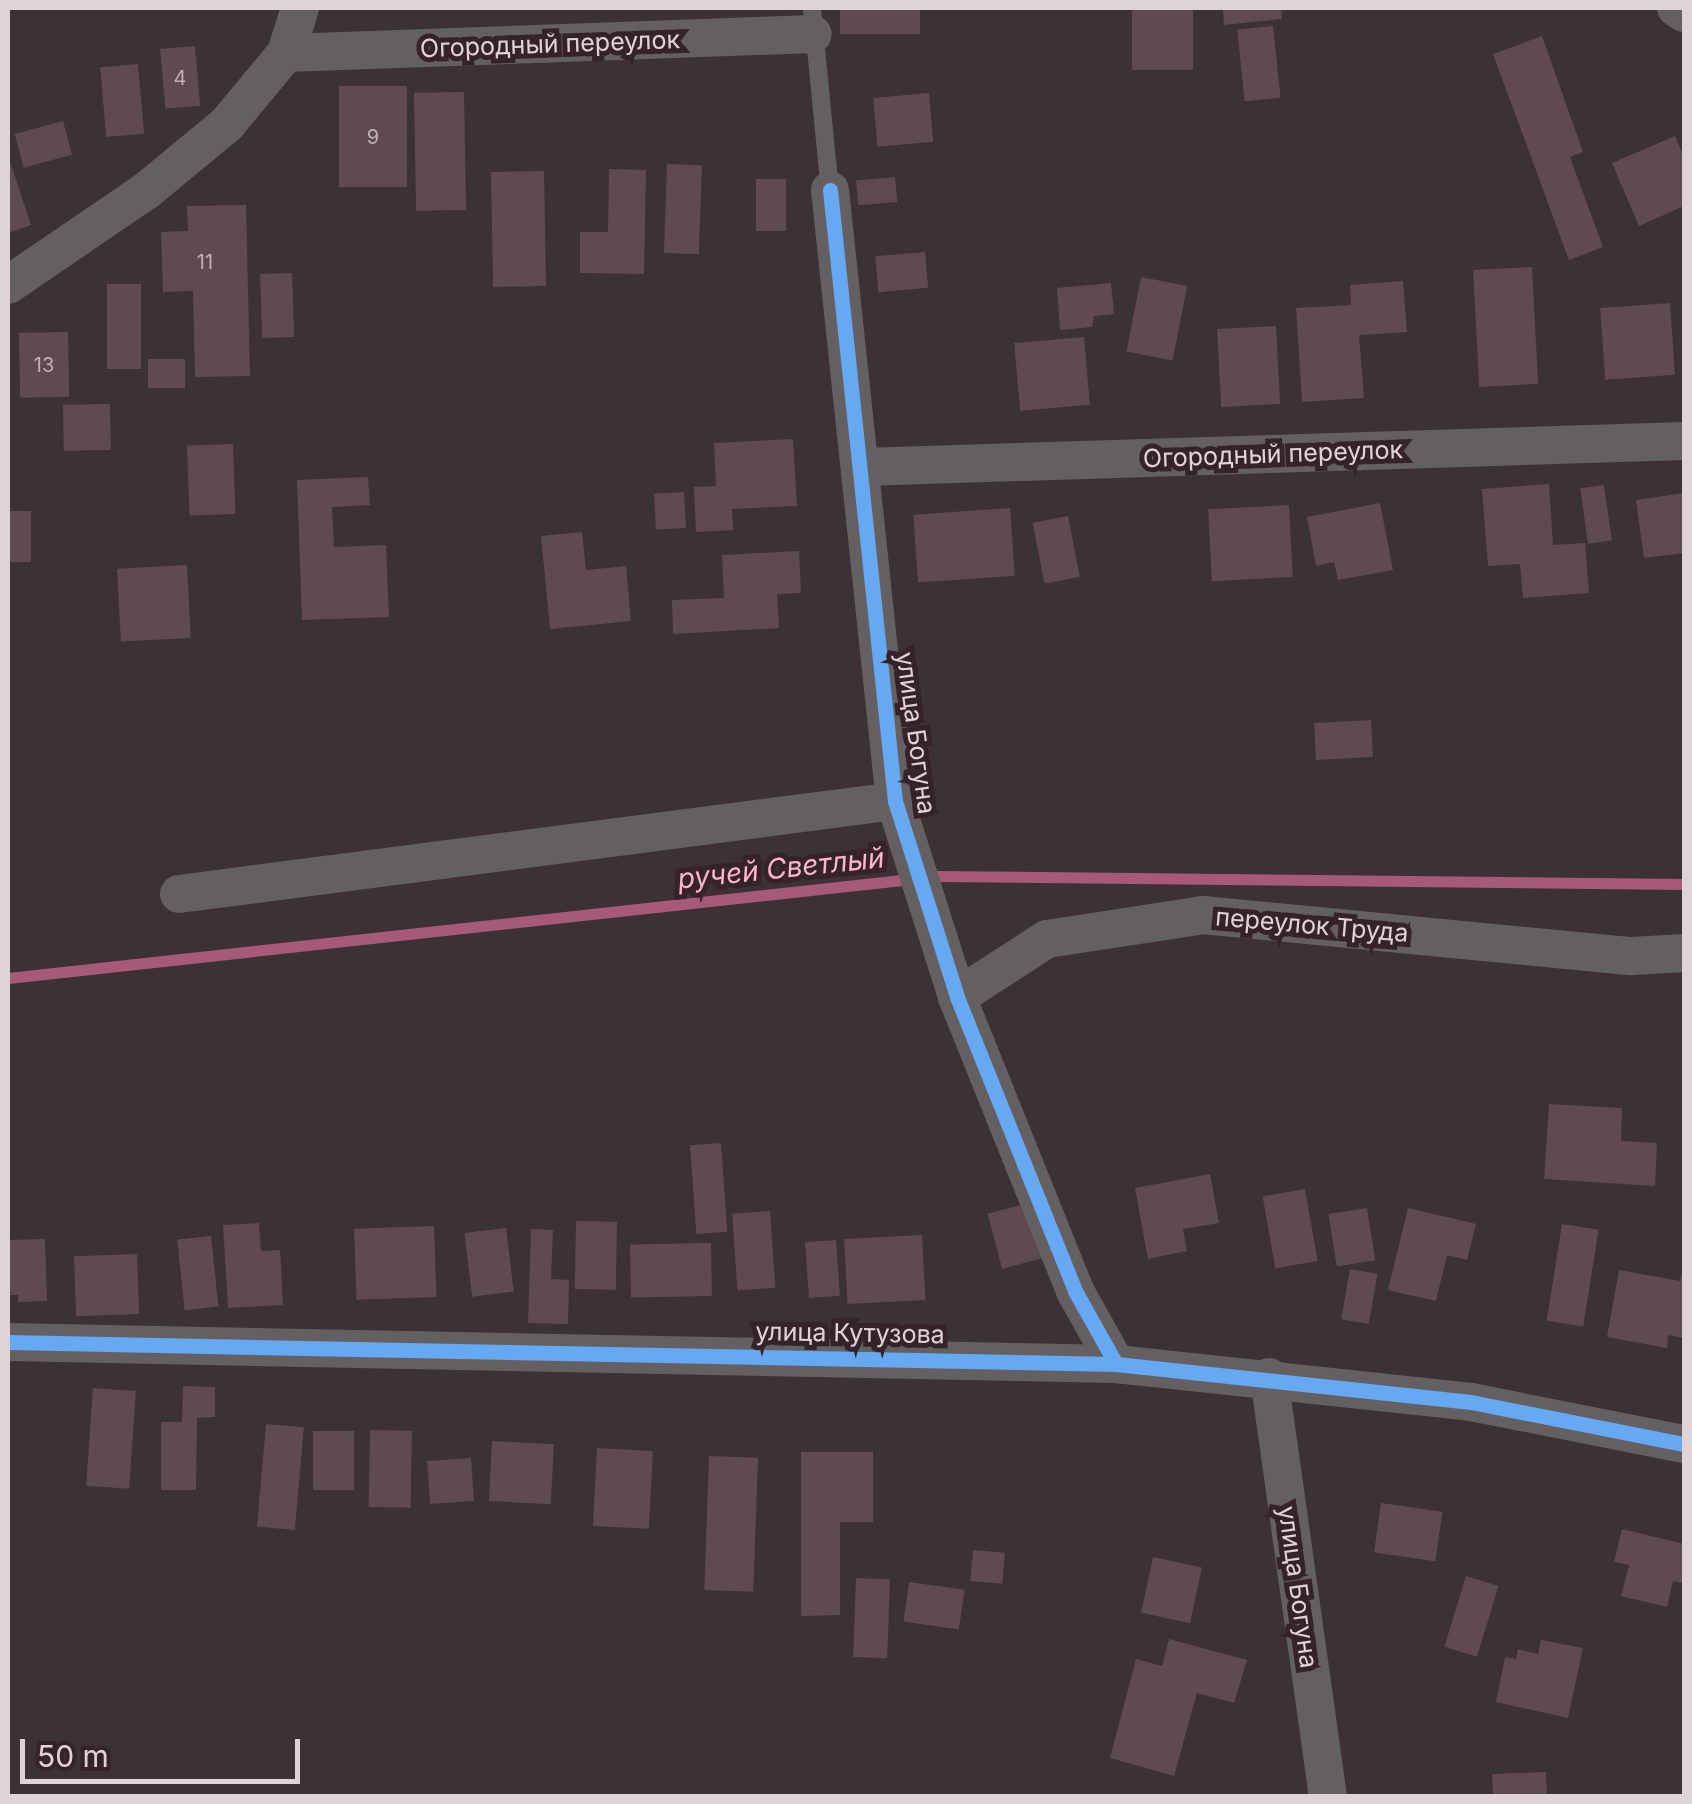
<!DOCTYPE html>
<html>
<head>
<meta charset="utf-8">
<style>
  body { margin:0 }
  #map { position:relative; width:1692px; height:1804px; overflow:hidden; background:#3c3134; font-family:Inter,sans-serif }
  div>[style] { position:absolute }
  .stream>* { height:11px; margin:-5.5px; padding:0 5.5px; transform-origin:5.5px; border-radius:5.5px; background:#a65a77 }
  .building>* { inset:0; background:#5f4a52; transform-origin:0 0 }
  .lane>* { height:18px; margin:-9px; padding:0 9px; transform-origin:9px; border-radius:9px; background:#646061 }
  .street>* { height:38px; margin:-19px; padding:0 19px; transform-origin:19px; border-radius:19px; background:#646061 }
  .cycleway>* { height:15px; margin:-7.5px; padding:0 7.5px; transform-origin:7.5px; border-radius:7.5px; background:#66a8f1 }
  span { translate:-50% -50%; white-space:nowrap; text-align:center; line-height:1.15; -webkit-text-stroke:10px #352329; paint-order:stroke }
  .number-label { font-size:20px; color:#c0b1b6 }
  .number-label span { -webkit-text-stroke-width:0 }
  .street-label { font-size:25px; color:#e0d3d7 }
  .water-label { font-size:28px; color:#fbb5cd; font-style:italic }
  .frame { position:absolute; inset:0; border:10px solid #e0d3d7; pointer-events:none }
  .scale { position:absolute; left:20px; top:1739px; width:280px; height:45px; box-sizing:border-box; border:5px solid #e0d3d7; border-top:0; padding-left:12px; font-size:30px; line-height:35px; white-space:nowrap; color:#e0d3d7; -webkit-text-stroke:8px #352329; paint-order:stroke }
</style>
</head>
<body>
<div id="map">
  <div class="stream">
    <div style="left:8px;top:978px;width:936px;rotate:-6.26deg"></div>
    <div style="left:938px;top:876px;width:746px;rotate:0.61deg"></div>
  </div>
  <div class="building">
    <div style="left:840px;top:8px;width:80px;height:26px"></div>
    <div style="left:1132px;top:8px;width:61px;height:62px"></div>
    <div style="clip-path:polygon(1223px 8px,1281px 8px,1282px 19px,1224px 25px)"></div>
    <div style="left:1273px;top:26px;width:72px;height:36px;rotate:84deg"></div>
    <div style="clip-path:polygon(1542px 36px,1583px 152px,1570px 157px,1603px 247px,1569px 260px,1493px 54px)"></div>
    <div style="left:195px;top:46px;width:60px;height:35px;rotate:85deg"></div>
    <div style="left:138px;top:64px;width:70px;height:38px;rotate:85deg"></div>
    <div style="left:339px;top:86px;width:68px;height:101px"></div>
    <div style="left:464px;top:92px;width:118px;height:50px;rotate:89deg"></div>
    <div style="left:929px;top:93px;width:49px;height:56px;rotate:85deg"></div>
    <div style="left:63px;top:121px;width:35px;height:50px;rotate:75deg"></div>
    <div style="clip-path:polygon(1675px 136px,1684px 157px,1684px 206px,1639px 226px,1612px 163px)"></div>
    <div style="clip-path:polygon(8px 155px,31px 225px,8px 233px)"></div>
    <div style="left:667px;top:164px;width:35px;height:89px;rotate:2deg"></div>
    <div style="clip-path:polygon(609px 169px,646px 170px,644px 274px,580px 273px,580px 232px,608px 232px)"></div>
    <div style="left:544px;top:171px;width:115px;height:53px;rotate:89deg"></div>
    <div style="left:895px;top:177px;width:25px;height:39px;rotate:85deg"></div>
    <div style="left:756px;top:179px;width:30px;height:52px"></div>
    <div style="clip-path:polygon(246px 205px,250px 376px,195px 377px,193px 291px,163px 292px,161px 232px,188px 231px,187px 206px)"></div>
    <div style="left:925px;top:252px;width:36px;height:50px;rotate:85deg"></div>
    <div style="left:1532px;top:267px;width:117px;height:59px;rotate:87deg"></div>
    <div style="left:292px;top:273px;width:64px;height:32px;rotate:88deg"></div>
    <div style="left:1141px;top:277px;width:47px;height:76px;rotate:11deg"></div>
    <div style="clip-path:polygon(1403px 281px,1407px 332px,1359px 335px,1364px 398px,1302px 402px,1296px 308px,1351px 305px,1350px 285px)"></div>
    <div style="clip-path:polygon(1111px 283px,1114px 314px,1094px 316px,1092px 327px,1060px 330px,1057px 288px)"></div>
    <div style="left:107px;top:284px;width:34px;height:85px"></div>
    <div style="left:1670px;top:303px;width:72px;height:70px;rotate:86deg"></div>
    <div style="left:1276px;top:326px;width:78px;height:59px;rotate:87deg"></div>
    <div style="left:68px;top:332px;width:65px;height:49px;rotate:89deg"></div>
    <div style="left:1084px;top:337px;width:68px;height:70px;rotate:85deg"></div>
    <div style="left:148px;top:359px;width:37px;height:29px"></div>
    <div style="left:110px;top:404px;width:46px;height:47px;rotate:89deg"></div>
    <div style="clip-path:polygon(793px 439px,797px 506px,732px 509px,733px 530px,696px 532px,694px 487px,716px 486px,714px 443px)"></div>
    <div style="left:233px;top:444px;width:70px;height:46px;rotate:88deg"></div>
    <div style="clip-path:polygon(368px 477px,370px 505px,332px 507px,334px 547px,386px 545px,389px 617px,302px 620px,297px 480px)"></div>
    <div style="clip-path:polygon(1549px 484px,1553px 545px,1585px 543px,1589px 593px,1523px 598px,1520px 564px,1488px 566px,1482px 489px)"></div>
    <div style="left:1604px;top:485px;width:56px;height:24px;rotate:82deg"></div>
    <div style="left:684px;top:492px;width:36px;height:30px;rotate:87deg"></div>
    <div style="clip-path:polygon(1684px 493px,1684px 553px,1644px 558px,1636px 500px)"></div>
    <div style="clip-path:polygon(1380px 503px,1393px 570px,1338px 580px,1334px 562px,1316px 566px,1307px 517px)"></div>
    <div style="left:1289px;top:505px;width:72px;height:81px;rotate:87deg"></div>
    <div style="left:1010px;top:508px;width:68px;height:97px;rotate:86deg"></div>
    <div style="left:8px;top:511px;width:23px;height:51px"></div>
    <div style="left:1068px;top:516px;width:62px;height:36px;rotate:79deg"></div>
    <div style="clip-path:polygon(582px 532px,586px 570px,626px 566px,631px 621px,550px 629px,541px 536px)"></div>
    <div style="clip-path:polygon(799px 551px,801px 593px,777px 594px,779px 628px,673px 634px,672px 600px,724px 598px,722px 555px)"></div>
    <div style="left:187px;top:565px;width:73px;height:70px;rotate:87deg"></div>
    <div style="left:1371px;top:720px;width:37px;height:57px;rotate:87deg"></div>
    <div style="clip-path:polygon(1549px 1104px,1622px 1108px,1621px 1141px,1657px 1143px,1655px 1186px,1544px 1179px)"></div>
    <div style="left:721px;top:1143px;width:89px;height:31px;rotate:86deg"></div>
    <div style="clip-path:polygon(1210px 1174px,1219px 1223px,1183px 1229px,1187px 1251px,1148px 1259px,1135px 1188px)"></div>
    <div style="left:1305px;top:1189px;width:73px;height:43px;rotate:80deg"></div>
    <div style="left:1028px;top:1203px;width:57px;height:42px;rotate:75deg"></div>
    <div style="left:1367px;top:1208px;width:53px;height:39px;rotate:81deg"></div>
    <div style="clip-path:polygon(1408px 1208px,1476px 1224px,1467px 1260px,1447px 1255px,1436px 1301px,1388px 1290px)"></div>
    <div style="left:770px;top:1211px;width:77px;height:38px;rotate:86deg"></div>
    <div style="left:576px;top:1221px;width:41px;height:68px;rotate:1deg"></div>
    <div style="clip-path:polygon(259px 1223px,261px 1251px,280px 1250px,283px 1305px,228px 1308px,223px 1225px)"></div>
    <div style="left:1562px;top:1224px;width:37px;height:98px;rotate:9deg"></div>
    <div style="left:434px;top:1226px;width:71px;height:80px;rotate:88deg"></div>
    <div style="left:506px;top:1228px;width:64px;height:42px;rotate:83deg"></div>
    <div style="clip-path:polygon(531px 1229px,553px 1230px,551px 1279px,569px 1280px,568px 1324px,528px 1323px)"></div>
    <div style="left:922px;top:1235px;width:65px;height:78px;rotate:87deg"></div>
    <div style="left:211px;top:1236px;width:71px;height:34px;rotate:84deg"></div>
    <div style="clip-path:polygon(45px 1239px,47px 1301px,18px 1302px,18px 1295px,8px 1295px,8px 1240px)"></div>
    <div style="left:836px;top:1240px;width:56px;height:31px;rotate:86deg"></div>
    <div style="left:711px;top:1243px;width:53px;height:81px;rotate:89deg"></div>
    <div style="left:137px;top:1254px;width:60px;height:63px;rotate:88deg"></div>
    <div style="clip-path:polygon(1684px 1267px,1684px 1338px,1668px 1335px,1667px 1348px,1607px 1337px,1619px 1270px,1680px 1281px)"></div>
    <div style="left:1350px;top:1269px;width:28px;height:51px;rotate:10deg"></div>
    <div style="clip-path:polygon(183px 1386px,215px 1387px,215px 1417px,197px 1418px,196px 1490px,161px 1490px,161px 1422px,182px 1422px)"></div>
    <div style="left:93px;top:1388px;width:43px;height:98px;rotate:4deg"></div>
    <div style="left:266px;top:1424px;width:38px;height:103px;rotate:5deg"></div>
    <div style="left:370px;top:1430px;width:42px;height:77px;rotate:1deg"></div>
    <div style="left:313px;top:1431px;width:41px;height:59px"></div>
    <div style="left:492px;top:1441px;width:62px;height:60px;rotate:3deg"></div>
    <div style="left:597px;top:1448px;width:56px;height:78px;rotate:3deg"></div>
    <div style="clip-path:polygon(801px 1452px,873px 1452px,873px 1522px,840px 1522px,840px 1615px,801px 1616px)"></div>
    <div style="left:709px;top:1456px;width:49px;height:134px;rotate:2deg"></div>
    <div style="left:471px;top:1458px;width:43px;height:44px;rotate:86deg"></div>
    <div style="left:1381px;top:1503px;width:62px;height:50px;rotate:8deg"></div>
    <div style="clip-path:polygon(1622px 1529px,1684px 1544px,1684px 1583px,1673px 1581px,1667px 1607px,1621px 1596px,1629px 1565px,1614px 1562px)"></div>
    <div style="left:973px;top:1550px;width:32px;height:31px;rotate:5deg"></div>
    <div style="left:1153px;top:1557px;width:50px;height:57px;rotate:12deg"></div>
    <div style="left:1466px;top:1576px;width:34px;height:74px;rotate:17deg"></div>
    <div style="left:856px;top:1578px;width:34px;height:79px;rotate:2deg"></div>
    <div style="left:909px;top:1582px;width:56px;height:40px;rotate:8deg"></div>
    <div style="clip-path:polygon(1169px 1639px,1247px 1660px,1234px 1703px,1197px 1693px,1174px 1776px,1110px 1758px,1136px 1659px,1162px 1666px)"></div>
    <div style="clip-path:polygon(1541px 1640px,1583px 1648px,1568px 1718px,1496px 1702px,1505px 1657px,1516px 1659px,1518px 1649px,1538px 1654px)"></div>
    <div style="left:1546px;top:1772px;width:24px;height:54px;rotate:88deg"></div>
  </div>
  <div class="lane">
    <div style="left:812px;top:8px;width:183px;rotate:84.4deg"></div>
  </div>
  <div class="street">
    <div style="left:1676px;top:8px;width:9px;rotate:32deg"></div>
    <div style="left:286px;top:53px;width:527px;rotate:-2.06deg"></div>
    <div style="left:830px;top:190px;width:614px;rotate:83.93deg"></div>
    <div style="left:895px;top:801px;width:206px;rotate:72.4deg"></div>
    <div style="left:957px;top:997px;width:317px;rotate:68.1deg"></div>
    <div style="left:1075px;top:1291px;width:84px;rotate:60.7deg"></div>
    <div style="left:8px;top:285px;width:167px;rotate:-34.3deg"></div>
    <div style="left:146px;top:191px;width:105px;rotate:-39.6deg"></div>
    <div style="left:227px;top:124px;width:92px;rotate:-50.3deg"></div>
    <div style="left:286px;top:53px;width:47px;rotate:-72.7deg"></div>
    <div style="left:862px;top:467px;width:822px;rotate:-1.81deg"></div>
    <div style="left:179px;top:894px;width:722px;rotate:-7.4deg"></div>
    <div style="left:957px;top:997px;width:107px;rotate:-32.8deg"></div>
    <div style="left:1047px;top:939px;width:158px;rotate:-8.7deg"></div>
    <div style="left:1203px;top:915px;width:430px;rotate:5.5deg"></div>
    <div style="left:1631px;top:956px;width:53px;rotate:-3.2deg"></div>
    <div style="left:8px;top:1342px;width:1108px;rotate:1.14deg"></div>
    <div style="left:1116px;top:1364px;width:357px;rotate:6.1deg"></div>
    <div style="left:1471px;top:1402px;width:217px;rotate:11.2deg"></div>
    <div style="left:1269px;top:1377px;width:423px;rotate:82deg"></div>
  </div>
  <div class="cycleway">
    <div style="left:830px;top:190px;width:614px;rotate:83.93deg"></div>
    <div style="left:895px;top:801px;width:206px;rotate:72.4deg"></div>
    <div style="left:957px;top:997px;width:317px;rotate:68.1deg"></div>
    <div style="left:1075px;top:1291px;width:84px;rotate:60.7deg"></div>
    <div style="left:8px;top:1342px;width:1108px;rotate:1.14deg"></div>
    <div style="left:1116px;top:1364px;width:357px;rotate:6.1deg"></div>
    <div style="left:1471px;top:1402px;width:217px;rotate:11.2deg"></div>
  </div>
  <div class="number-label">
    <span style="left:180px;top:78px">4</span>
    <span style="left:373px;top:137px">9</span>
    <span style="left:205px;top:262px">11</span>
    <span style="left:44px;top:365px">13</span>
  </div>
  <div class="street-label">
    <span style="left:550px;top:44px;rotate:-2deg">Огородный переулок</span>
    <span style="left:1273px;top:454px;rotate:-2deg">Огородный переулок</span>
    <span style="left:916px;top:733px;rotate:82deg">улица Богуна</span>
    <span style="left:1312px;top:925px;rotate:5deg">переулок Труда</span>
    <span style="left:850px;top:1333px;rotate:1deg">улица Кутузова</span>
    <span style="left:1298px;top:1587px;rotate:82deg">улица Богуна</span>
  </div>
  <div class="water-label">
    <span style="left:781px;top:868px;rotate:-6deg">ручей Светлый</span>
  </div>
  <div class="frame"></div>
  <div class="scale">50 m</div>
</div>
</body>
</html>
